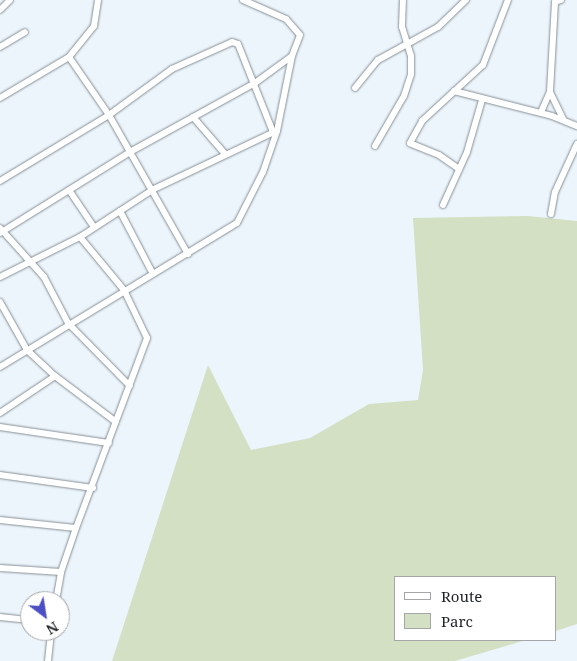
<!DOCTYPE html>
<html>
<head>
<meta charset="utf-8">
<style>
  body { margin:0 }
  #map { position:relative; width:577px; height:661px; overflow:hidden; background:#ecf5fc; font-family:"Noto Serif",serif }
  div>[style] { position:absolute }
  .green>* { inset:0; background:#d4e0c3 }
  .roads { filter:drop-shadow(0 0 1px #878f96) drop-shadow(0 0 1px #878f96) }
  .minor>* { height:6px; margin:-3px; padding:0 3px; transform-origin:3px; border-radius:3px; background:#fff }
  span { translate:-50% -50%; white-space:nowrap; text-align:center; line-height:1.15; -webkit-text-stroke:5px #fff; paint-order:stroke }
  .legend { position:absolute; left:394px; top:576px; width:162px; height:65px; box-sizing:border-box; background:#fff; border:1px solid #a5a6a7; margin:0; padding:6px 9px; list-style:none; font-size:15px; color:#1e2124 }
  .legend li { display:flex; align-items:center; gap:10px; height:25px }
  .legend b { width:25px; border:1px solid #a5a6a7 }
  .north { position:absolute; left:20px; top:591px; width:50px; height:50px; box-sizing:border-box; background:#fff; border:1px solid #a5a6a7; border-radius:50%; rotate:149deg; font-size:14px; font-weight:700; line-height:20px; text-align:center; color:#1e2124 }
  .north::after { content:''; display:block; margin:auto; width:18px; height:22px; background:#4c4ec4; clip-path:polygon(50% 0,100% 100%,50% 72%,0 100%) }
</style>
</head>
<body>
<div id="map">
  <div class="green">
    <div style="clip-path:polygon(528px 216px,577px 221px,577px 624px,556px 631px,556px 577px,396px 577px,396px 640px,526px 640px,455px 661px,112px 661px,208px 365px,251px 450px,310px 438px,369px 404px,418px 400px,423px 370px,413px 218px)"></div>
  </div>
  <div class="roads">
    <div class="minor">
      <div style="left:561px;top:0;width:6px;rotate:162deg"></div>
      <div style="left:555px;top:2px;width:90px;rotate:93.2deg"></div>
      <div style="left:550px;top:92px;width:30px;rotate:64deg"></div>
      <div style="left:0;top:10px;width:14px;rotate:-45deg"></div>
      <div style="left:0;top:47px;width:29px;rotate:-31deg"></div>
      <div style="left:69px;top:57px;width:70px;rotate:55.4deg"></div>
      <div style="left:109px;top:115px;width:160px;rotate:60.4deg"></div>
      <div style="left:355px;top:88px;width:36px;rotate:-51deg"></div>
      <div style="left:378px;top:60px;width:68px;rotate:-28.8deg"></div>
      <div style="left:438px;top:27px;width:39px;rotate:-44deg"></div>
      <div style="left:454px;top:91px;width:101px;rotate:14.3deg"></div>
      <div style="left:552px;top:116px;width:27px;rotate:22deg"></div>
      <div style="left:0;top:98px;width:80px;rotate:-30.7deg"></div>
      <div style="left:69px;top:57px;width:40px;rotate:-51deg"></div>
      <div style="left:94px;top:26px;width:26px;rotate:-81deg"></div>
      <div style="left:541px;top:112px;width:22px;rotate:-66deg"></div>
      <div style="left:193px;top:117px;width:49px;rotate:49.1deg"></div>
      <div style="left:375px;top:146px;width:58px;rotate:-59.9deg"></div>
      <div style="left:404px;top:96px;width:23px;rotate:-72deg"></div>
      <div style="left:411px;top:74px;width:18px;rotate:-90deg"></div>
      <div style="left:411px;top:56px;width:30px;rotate:-107deg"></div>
      <div style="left:402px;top:27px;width:27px;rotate:-88deg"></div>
      <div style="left:459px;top:169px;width:24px;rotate:-145deg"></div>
      <div style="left:439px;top:155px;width:31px;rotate:-158deg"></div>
      <div style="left:410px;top:143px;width:25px;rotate:-61deg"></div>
      <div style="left:422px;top:121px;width:83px;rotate:-42.6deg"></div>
      <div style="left:483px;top:65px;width:70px;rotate:-69deg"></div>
      <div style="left:0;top:181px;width:127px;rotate:-31.2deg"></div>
      <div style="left:109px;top:115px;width:78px;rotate:-36.1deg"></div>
      <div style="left:172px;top:69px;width:66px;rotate:-24.2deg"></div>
      <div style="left:232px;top:42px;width:6px;rotate:18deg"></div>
      <div style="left:238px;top:44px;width:95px;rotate:68.3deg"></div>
      <div style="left:69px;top:190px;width:45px;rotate:56deg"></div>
      <div style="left:443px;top:205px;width:58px;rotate:-65.6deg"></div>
      <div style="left:467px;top:152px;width:54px;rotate:-73.9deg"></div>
      <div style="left:120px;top:211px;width:71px;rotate:62.4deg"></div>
      <div style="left:551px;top:214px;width:22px;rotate:-80deg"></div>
      <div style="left:555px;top:192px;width:53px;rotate:-65.4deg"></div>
      <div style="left:0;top:228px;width:66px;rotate:48.1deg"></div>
      <div style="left:44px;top:277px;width:52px;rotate:62.4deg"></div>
      <div style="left:68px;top:323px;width:88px;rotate:45.5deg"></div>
      <div style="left:0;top:233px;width:153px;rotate:-31.9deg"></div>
      <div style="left:130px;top:152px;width:143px;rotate:-28.9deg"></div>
      <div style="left:255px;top:83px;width:46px;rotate:-36.1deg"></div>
      <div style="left:0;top:277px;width:89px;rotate:-26.6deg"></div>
      <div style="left:80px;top:237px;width:88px;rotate:-33deg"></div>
      <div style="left:154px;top:189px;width:135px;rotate:-25.4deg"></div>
      <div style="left:0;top:302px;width:55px;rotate:60.6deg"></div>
      <div style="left:27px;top:350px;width:38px;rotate:43deg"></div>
      <div style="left:0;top:367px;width:277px;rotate:-31.3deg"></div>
      <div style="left:237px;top:223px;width:57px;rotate:-63deg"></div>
      <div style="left:263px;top:172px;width:43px;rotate:-71.1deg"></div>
      <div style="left:277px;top:131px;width:76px;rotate:-78.7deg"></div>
      <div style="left:292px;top:56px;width:22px;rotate:-69deg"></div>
      <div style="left:300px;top:35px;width:21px;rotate:-131deg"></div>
      <div style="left:286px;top:19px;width:47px;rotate:-156.2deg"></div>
      <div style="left:0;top:413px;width:66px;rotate:-33.9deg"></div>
      <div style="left:55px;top:376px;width:76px;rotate:37deg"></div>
      <div style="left:0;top:427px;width:110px;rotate:8.4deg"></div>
      <div style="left:0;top:475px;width:94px;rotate:8deg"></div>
      <div style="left:0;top:520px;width:76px;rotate:6deg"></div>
      <div style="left:0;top:568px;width:61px;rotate:3.8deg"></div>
      <div style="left:56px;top:601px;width:29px;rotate:-80deg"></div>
      <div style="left:61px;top:572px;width:46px;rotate:-71.2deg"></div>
      <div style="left:76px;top:528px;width:203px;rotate:-69.5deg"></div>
      <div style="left:147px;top:338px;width:53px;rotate:-115.6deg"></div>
      <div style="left:124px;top:290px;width:69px;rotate:-129.7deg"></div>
      <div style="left:0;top:617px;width:30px;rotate:6deg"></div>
      <div style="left:48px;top:661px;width:30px;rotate:-84deg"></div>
    </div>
  </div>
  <ul class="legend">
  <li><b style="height:6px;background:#fff"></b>Route</li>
  <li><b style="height:14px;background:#d4e0c3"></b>Parc</li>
  </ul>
  <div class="north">N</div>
</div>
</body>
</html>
